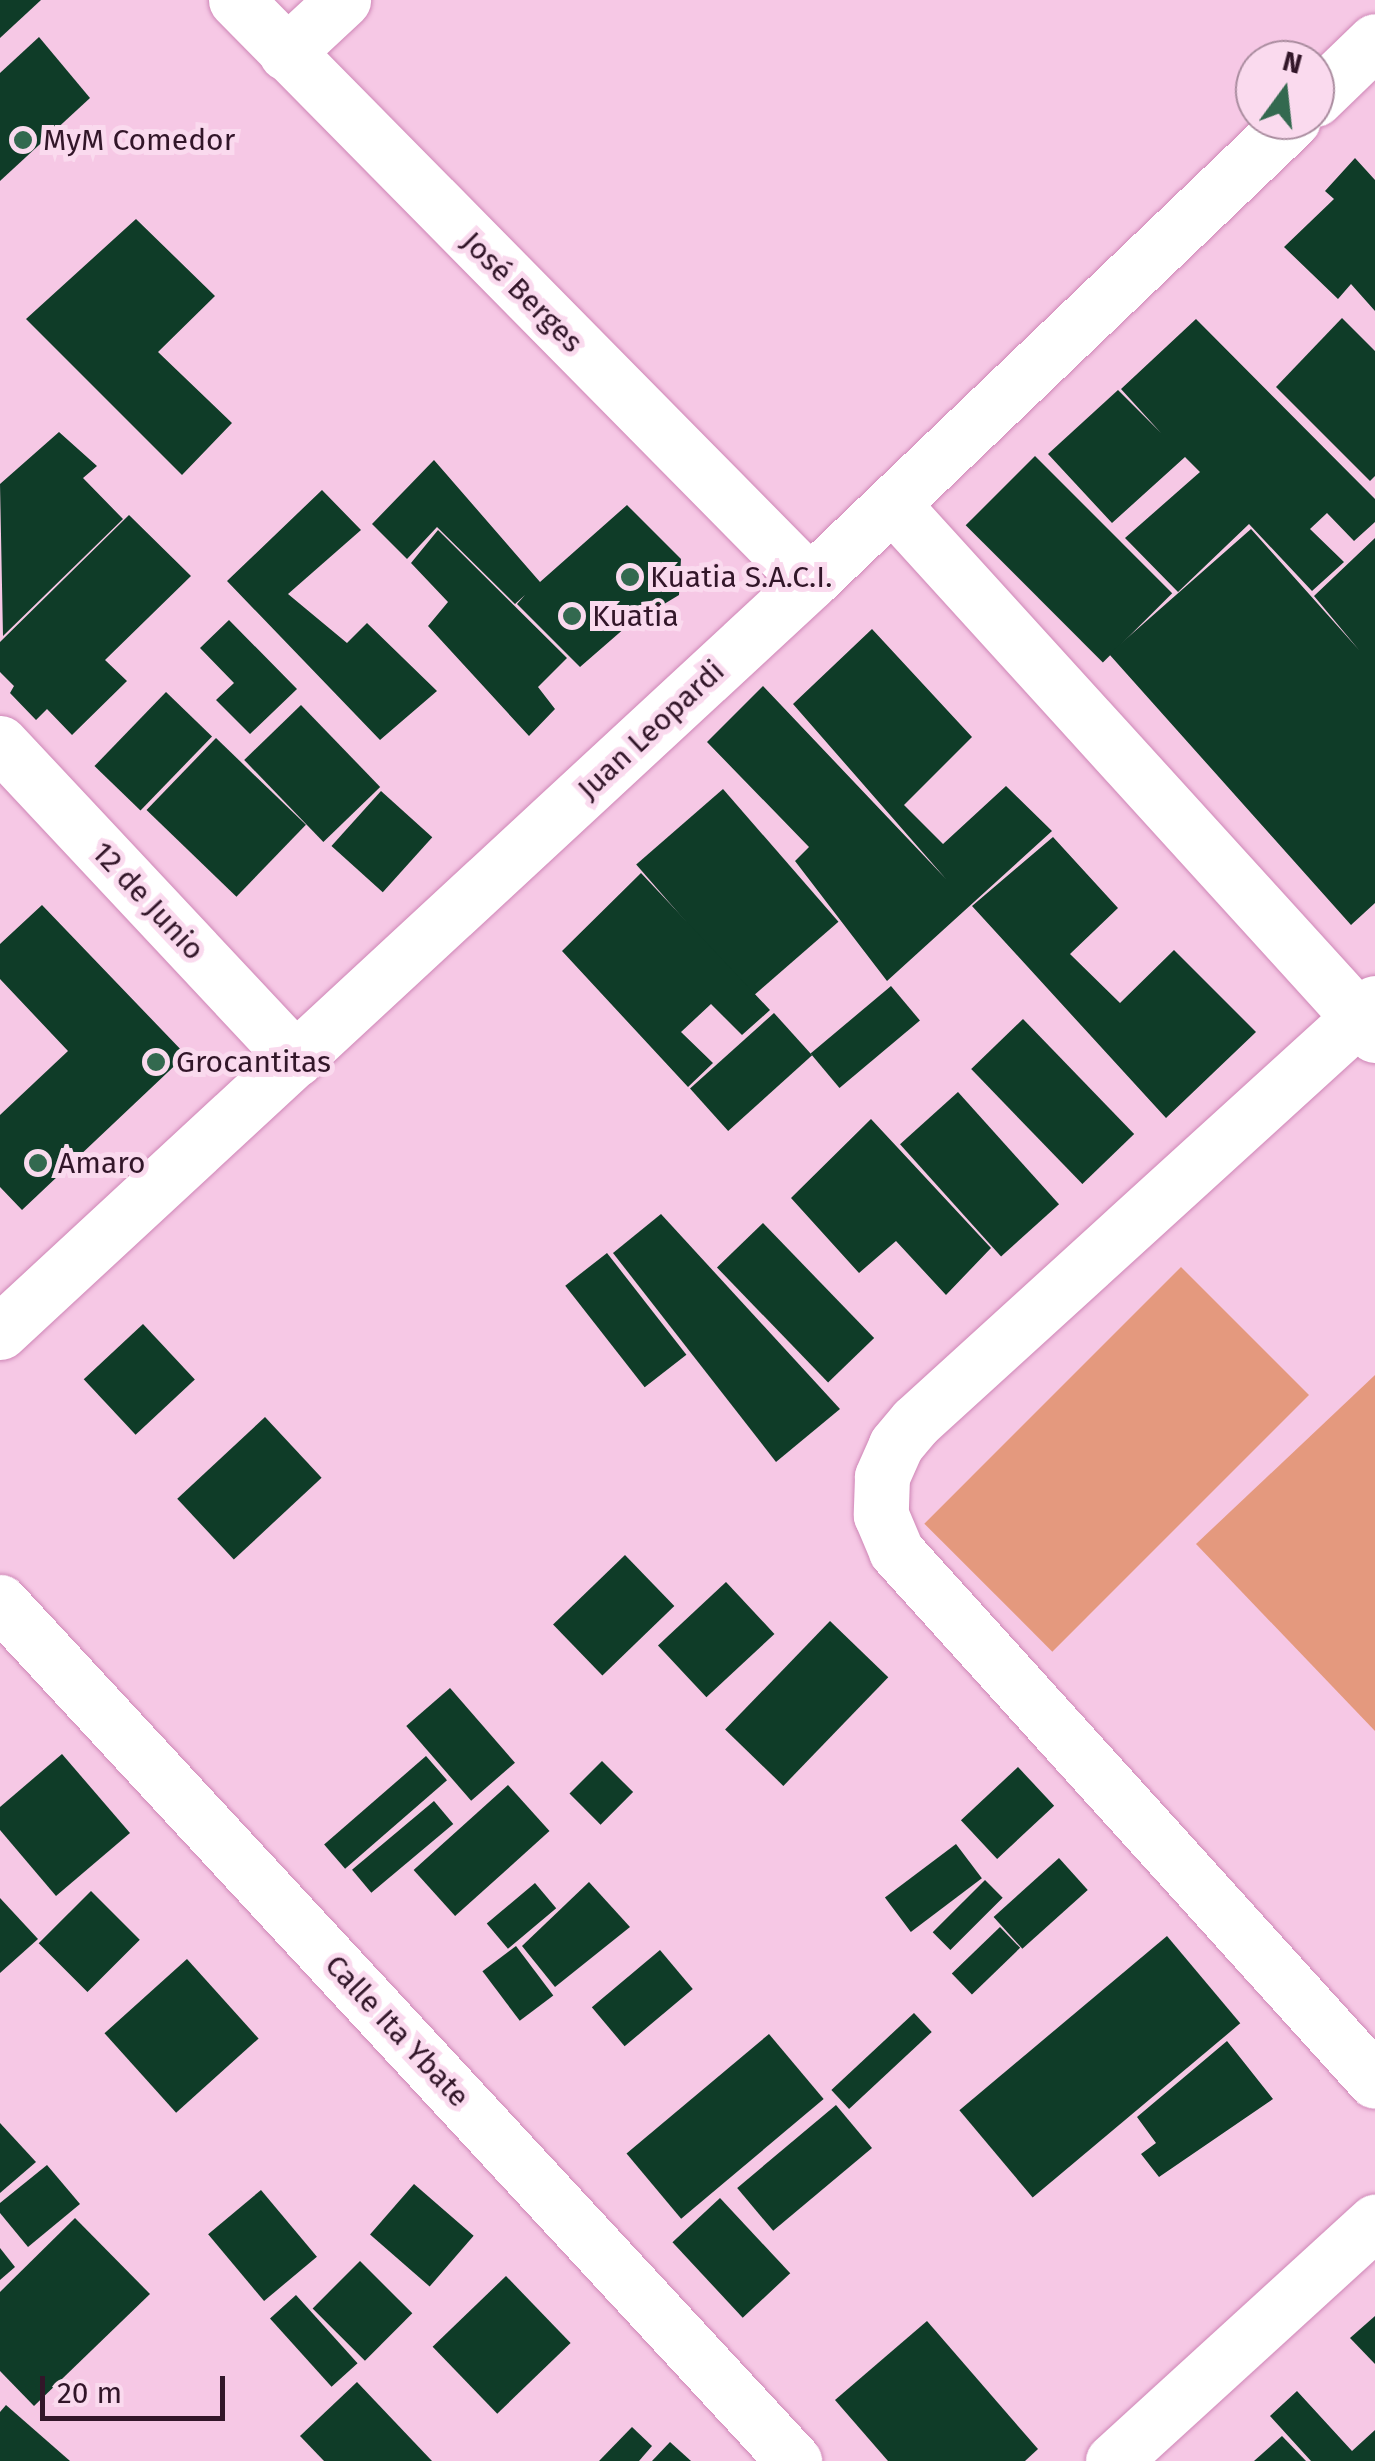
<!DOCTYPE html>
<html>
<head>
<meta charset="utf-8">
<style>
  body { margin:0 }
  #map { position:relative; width:1375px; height:2461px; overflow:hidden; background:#f6c8e5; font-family:"Fira Sans",sans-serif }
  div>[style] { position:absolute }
  .green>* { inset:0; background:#e4997e; transform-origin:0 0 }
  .building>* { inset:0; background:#0f3c28; transform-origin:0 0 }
  .roads { filter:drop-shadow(0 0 2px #ce86b6) drop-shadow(0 0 2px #ce86b6) }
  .minor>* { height:55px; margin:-27.5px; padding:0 27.5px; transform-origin:27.5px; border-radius:27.5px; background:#fff }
  .tertiary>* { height:55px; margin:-27.5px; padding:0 27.5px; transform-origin:27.5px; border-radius:27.5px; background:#fff }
  .secondary>* { height:55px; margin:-27.5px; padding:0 27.5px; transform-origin:27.5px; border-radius:27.5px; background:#fff }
  .dots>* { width:28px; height:28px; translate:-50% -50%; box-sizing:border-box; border:5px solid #fadaee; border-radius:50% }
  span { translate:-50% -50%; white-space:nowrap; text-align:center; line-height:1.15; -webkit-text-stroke:10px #fadaee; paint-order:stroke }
  .poi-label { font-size:30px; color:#321629 }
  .left { translate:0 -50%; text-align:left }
  .street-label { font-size:30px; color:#321629 }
  .north { position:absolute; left:1235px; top:40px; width:100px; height:100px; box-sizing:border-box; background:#fadaee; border:2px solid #aa8c9f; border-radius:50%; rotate:15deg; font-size:28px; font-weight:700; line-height:40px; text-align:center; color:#321629 }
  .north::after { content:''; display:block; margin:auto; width:35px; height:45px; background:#33694f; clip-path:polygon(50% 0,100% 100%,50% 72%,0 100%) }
  .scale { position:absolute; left:40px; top:2376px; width:185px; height:45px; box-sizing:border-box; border:5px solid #321629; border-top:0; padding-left:12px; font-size:30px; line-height:35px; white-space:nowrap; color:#321629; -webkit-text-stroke:8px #fadaee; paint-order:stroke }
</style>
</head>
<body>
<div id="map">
  <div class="green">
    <div style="left:1181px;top:1267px;width:181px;height:363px;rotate:45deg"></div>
    <div style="clip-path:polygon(1375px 1375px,1375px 1731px,1196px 1544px)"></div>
  </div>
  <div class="building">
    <div style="clip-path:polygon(0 0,41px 0,0 38px)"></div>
    <div style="clip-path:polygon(39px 37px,90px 98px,0 181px,0 73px)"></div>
    <div style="clip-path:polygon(1355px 158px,1375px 180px,1375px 311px,1351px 284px,1338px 299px,1284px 247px,1334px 199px,1325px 191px)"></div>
    <div style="clip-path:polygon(136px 219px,215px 296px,158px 352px,232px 423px,182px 475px,26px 319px)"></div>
    <div style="clip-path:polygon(1342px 318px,1375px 351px,1375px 476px,1370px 481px,1276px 387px)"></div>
    <div style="clip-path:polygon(1196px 319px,1375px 499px,1375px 522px,1354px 541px,1327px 513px,1310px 529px,1344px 562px,1312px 591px,1249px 524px,1178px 592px,1125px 538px,1200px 472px,1185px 457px,1112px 523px,1048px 454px,1118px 390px,1161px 433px,1121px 389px)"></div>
    <div style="clip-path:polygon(59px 432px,97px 466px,83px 478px,123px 519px,3px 636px,0 484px)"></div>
    <div style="left:1035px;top:456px;width:194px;height:98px;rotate:45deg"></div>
    <div style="clip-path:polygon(434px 460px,540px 582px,627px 505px,681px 559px,679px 595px,626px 627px,580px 667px,517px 604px,525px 595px,515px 604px,437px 527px,407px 559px,372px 524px)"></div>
    <div style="clip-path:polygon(322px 490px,361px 530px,288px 594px,347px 643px,367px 623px,437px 691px,380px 740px,227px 581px)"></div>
    <div style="clip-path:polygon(129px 515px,191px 576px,105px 660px,127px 681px,72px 735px,47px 709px,36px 720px,10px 693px,14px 686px,0 672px,0 642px)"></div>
    <div style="clip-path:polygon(1251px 529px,1359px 650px,1314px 596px,1375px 538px,1375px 903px,1351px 925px,1109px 654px)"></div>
    <div style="clip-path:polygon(438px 530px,567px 658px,538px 687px,555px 709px,529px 736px,428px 626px,448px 602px,411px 563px)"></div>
    <div style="clip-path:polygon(229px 620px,297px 689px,250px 734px,216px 700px,234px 683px,200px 648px)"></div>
    <div style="clip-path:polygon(872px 629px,972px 737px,904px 805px,943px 844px,1006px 786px,1052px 831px,887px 981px,795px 861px,809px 847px,707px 742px,763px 686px,946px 879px,793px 704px)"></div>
    <div style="left:166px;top:692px;width:64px;height:103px;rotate:44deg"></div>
    <div style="left:301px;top:705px;width:114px;height:79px;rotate:46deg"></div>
    <div style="left:216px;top:738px;width:125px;height:100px;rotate:44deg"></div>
    <div style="left:723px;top:789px;width:176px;height:115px;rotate:49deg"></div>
    <div style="left:381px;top:791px;width:69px;height:74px;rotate:42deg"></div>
    <div style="clip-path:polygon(1053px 837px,1118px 908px,1070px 954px,1120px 1003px,1174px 950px,1256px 1032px,1166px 1118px,972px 906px)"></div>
    <div style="clip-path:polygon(641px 873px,770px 1010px,742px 1035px,711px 1004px,681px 1032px,713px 1063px,688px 1087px,562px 951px)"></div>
    <div style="clip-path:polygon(42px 905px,186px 1055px,22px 1210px,0 1187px,0 1115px,68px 1051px,0 979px,0 944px)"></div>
    <div style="left:891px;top:986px;width:45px;height:105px;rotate:50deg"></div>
    <div style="left:774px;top:1013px;width:57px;height:113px;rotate:48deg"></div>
    <div style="left:1023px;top:1019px;width:160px;height:72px;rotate:46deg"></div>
    <div style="left:958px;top:1092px;width:151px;height:78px;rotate:48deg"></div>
    <div style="clip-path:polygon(871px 1119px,991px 1248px,946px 1295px,896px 1241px,859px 1273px,791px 1198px)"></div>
    <div style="clip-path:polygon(661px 1214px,840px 1409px,776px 1462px,613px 1253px)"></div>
    <div style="left:763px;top:1223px;width:160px;height:64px;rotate:46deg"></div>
    <div style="left:607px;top:1253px;width:129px;height:53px;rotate:52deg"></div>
    <div style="left:143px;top:1324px;width:76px;height:81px;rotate:47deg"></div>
    <div style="left:265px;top:1417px;width:83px;height:120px;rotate:47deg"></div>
    <div style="left:625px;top:1555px;width:71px;height:100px;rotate:46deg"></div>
    <div style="left:726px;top:1582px;width:71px;height:93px;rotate:47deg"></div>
    <div style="left:830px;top:1621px;width:81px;height:151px;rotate:44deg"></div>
    <div style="left:450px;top:1688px;width:99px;height:58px;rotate:49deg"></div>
    <div style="clip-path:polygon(62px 1754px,130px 1833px,56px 1896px,0 1830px,0 1807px)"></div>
    <div style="left:426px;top:1756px;width:32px;height:135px;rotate:49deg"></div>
    <div style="left:602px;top:1761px;width:44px;height:46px;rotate:45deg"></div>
    <div style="left:1018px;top:1767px;width:53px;height:78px;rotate:47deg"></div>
    <div style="left:508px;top:1785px;width:62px;height:127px;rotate:48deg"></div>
    <div style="left:434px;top:1801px;width:30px;height:107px;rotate:50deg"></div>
    <div style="left:956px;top:1844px;width:43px;height:89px;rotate:53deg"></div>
    <div style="left:1059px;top:1858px;width:43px;height:88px;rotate:48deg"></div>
    <div style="left:985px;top:1880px;width:25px;height:74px;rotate:45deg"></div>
    <div style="clip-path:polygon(589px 1882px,630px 1927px,555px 1987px,522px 1946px)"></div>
    <div style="left:535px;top:1883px;width:33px;height:63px;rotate:50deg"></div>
    <div style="left:91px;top:1891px;width:69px;height:74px;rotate:45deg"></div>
    <div style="clip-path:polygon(0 1898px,38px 1939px,0 1973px)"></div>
    <div style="left:1000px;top:1927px;width:29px;height:67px;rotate:46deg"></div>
    <div style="left:1167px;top:1936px;width:114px;height:271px;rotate:50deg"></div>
    <div style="left:516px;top:1946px;width:62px;height:42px;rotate:53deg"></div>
    <div style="left:660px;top:1950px;width:51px;height:89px;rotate:50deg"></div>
    <div style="left:187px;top:1959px;width:107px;height:111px;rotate:48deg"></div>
    <div style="left:914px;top:2013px;width:26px;height:113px;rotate:47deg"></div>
    <div style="left:769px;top:2034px;width:85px;height:186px;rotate:50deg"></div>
    <div style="clip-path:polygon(1227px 2041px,1273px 2099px,1159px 2177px,1141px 2154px,1156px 2143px,1137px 2117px)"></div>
    <div style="left:836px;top:2105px;width:56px;height:129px;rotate:50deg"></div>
    <div style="clip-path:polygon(0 2123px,36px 2162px,0 2193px)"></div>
    <div style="clip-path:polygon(47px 2165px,80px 2204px,28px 2247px,0 2213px,0 2203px)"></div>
    <div style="left:414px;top:2184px;width:79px;height:67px;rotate:41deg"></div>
    <div style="left:261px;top:2190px;width:87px;height:69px;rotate:50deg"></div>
    <div style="left:720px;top:2198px;width:103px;height:65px;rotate:47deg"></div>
    <div style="clip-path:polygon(75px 2218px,150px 2294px,34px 2406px,0 2371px,0 2292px)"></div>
    <div style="clip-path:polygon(0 2248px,15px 2267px,0 2280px)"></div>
    <div style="left:360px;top:2261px;width:74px;height:67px;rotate:45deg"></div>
    <div style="left:506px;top:2276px;width:93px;height:102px;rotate:46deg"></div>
    <div style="left:296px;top:2295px;width:92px;height:35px;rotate:48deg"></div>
    <div style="clip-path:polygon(1375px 2316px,1375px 2364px,1350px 2338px)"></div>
    <div style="clip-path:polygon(927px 2321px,1038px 2449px,1025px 2461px,888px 2461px,835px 2400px)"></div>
    <div style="clip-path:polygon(357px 2382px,432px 2461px,324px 2461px,300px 2436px)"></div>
    <div style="clip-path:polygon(1297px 2391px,1352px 2451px,1375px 2430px,1375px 2461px,1311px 2461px,1270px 2416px)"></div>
    <div style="clip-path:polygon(6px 2405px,70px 2461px,0 2461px,0 2412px)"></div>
    <div style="clip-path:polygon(632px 2427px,652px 2446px,639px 2461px,599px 2461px)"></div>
    <div style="clip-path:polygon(1282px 2436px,1306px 2461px,1254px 2461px)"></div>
    <div style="clip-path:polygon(670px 2442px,691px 2461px,652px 2461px)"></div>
  </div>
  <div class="roads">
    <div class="minor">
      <div style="left:236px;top:0;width:817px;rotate:45.4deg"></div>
      <div style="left:286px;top:53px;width:78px;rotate:-42.9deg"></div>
      <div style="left:892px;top:504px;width:718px;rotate:47.71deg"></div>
      <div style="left:1375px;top:1003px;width:622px;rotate:137.67deg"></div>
      <div style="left:915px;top:1422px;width:30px;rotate:130deg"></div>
      <div style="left:896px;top:1445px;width:35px;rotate:114deg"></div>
      <div style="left:882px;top:1477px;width:38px;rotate:92deg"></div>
      <div style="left:881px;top:1515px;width:39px;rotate:67deg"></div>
      <div style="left:896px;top:1551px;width:714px;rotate:47.89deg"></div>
      <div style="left:0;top:1602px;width:1170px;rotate:47.25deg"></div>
      <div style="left:1113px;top:2461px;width:355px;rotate:-42.4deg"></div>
    </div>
    <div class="tertiary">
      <div style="left:0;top:743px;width:433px;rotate:46.9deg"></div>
    </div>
    <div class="secondary">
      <div style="left:1315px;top:99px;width:83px;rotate:-44deg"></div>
      <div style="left:0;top:1332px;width:1104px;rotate:-42.8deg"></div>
      <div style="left:810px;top:582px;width:668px;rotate:-43.73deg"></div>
    </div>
  </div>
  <div class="dots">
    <div style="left:23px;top:140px;background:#33694f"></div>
    <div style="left:630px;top:577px;background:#33694f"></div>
    <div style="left:572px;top:616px;background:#33694f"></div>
    <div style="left:156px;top:1062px;background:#33694f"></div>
    <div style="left:38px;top:1163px;background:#33694f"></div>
  </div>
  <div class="poi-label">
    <span class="left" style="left:43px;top:140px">MyM Comedor</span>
    <span class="left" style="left:650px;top:577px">Kuatia S.A.C.I.</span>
    <span class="left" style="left:592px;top:616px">Kuatia</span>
    <span class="left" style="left:176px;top:1062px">Grocantitas</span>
    <span class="left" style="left:58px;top:1163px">Amaro</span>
  </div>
  <div class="street-label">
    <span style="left:522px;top:292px;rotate:45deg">José Berges</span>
    <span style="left:651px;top:730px;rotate:-43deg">Juan Leopardi</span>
    <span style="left:148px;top:901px;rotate:47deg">12 de Junio</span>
    <span style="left:397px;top:2031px;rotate:47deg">Calle Ita Ybate</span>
  </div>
  <div class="north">N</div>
  <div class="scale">20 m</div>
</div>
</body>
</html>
